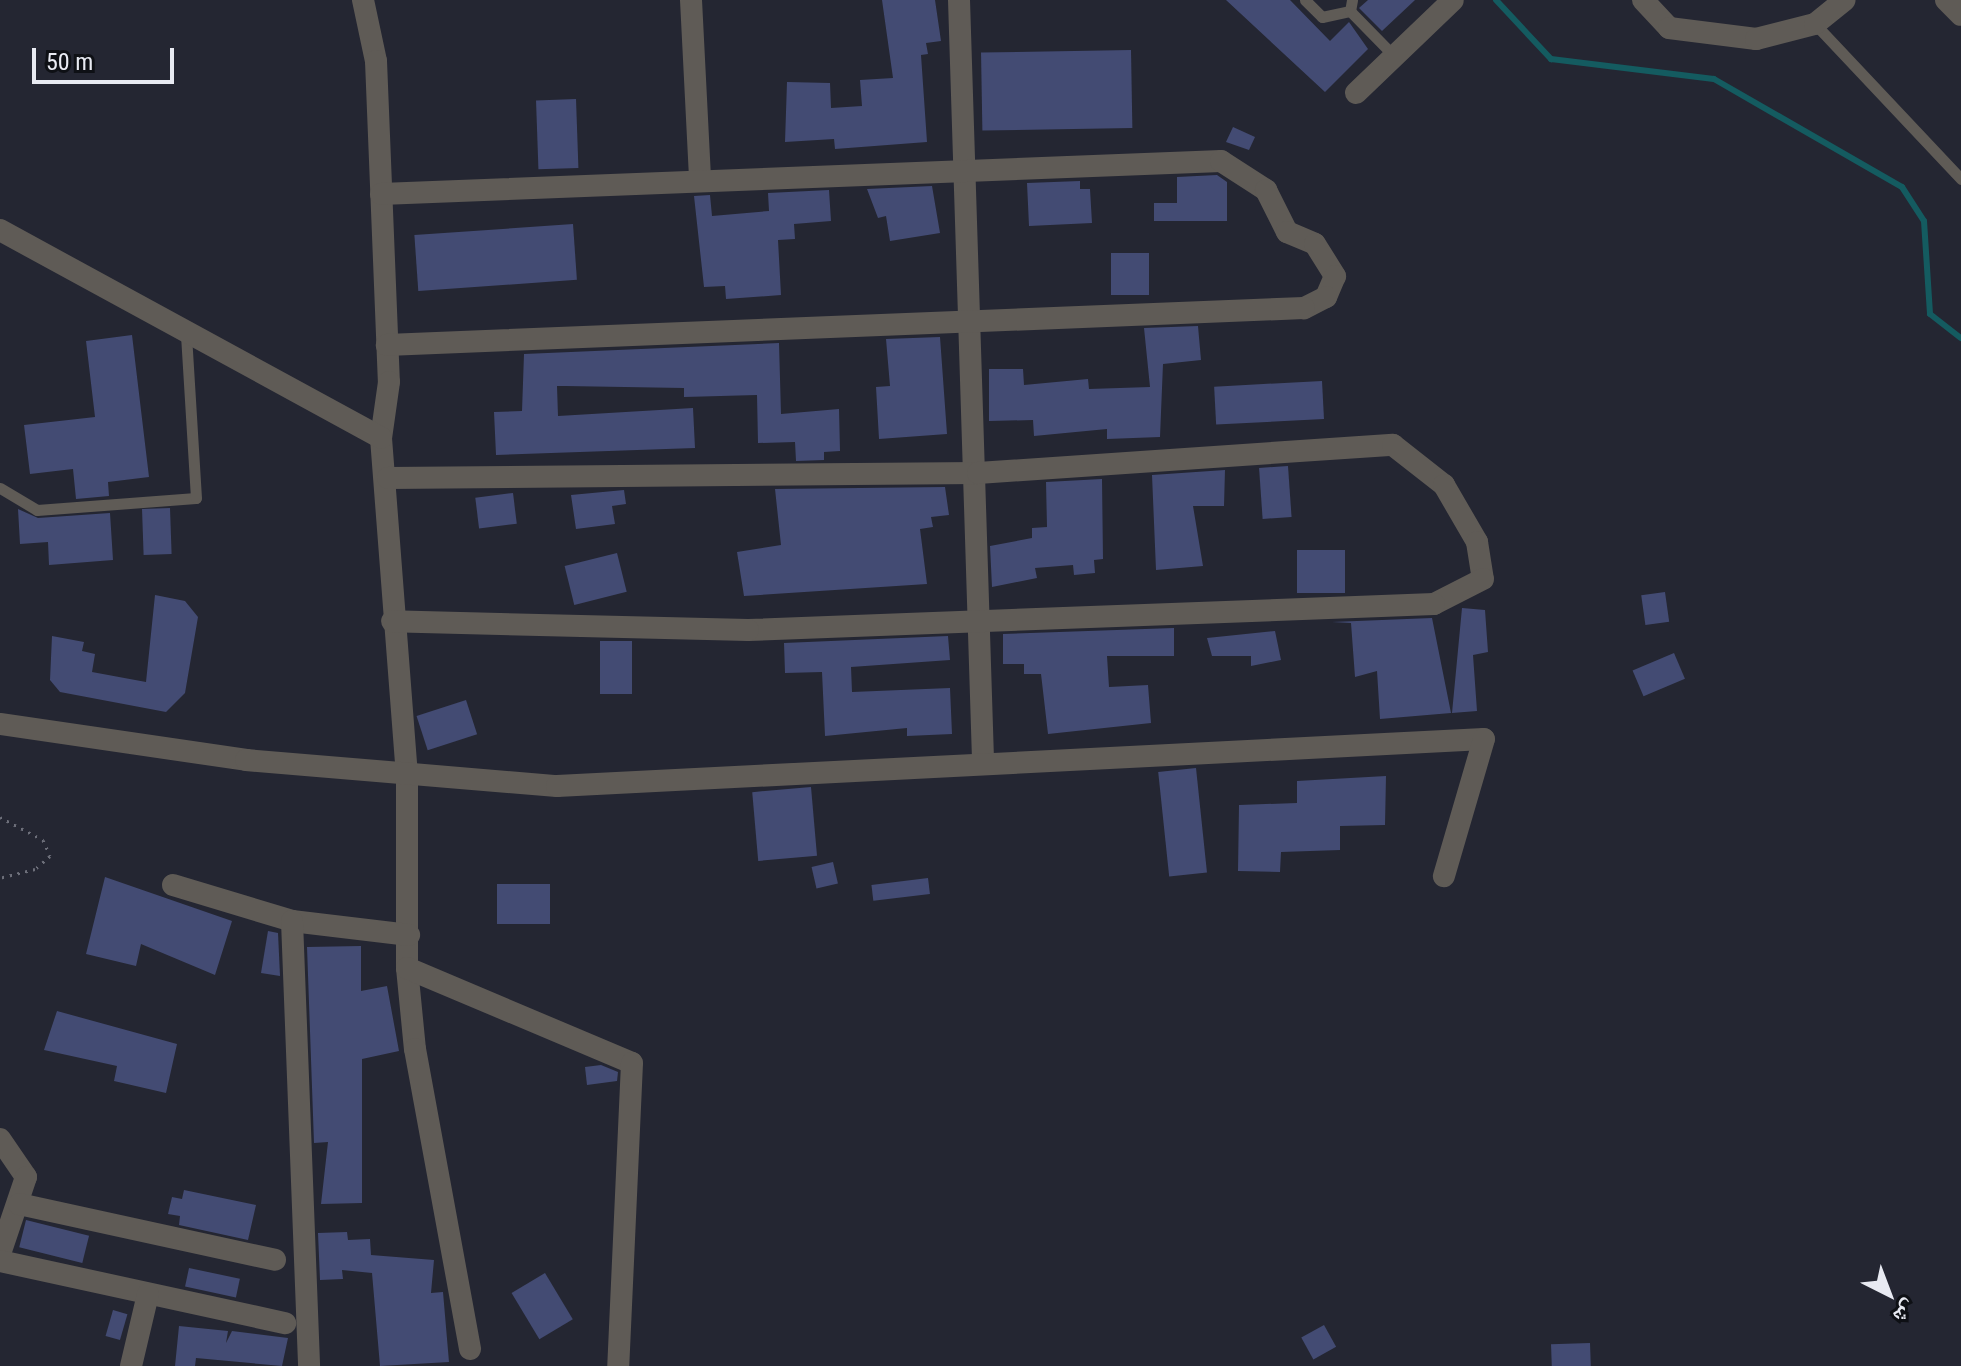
<!DOCTYPE html>
<html>
<head>
<meta charset="utf-8">
<style>
  body { margin:0 }
  #map { position:relative; width:1961px; height:1366px; overflow:hidden; background:#242632; font-family:"Roboto Condensed","Noto Naskh Arabic",sans-serif }
  div>[style] { position:absolute }
  .stream>* { height:6px; margin:-3px; padding:0 3px; transform-origin:3px; border-radius:3px; background:#145b60 }
  .building>* { inset:0; background:#434b73; transform-origin:0 0 }
  .path>* { height:3px; margin-top:-1.5px; transform-origin:0; background:repeating-linear-gradient(90deg,#6d6f7a 0 2px,transparent 0 8px) }
  .service>* { height:11px; margin:-5.5px; padding:0 5.5px; transform-origin:5.5px; border-radius:5.5px; background:#5f5b56 }
  .minor>* { height:22px; margin:-11px; padding:0 11px; transform-origin:11px; border-radius:11px; background:#5f5b56 }
  span { translate:-50% -50%; white-space:nowrap; text-align:center; line-height:1.15; -webkit-text-stroke:8px #0e1015; paint-order:stroke }
  .north { position:absolute; left:1849px; top:1254px; width:80px; height:80px; -webkit-text-stroke:6px #0e1015; paint-order:stroke; rotate:138deg; font-size:22px; font-weight:700; line-height:32px; text-align:center; color:#e8eaf2 }
  .north::after { content:''; display:block; margin:auto; width:28px; height:36px; background:#e8eaf2; clip-path:polygon(50% 0,100% 100%,50% 72%,0 100%) }
  .scale { position:absolute; left:32px; top:48px; width:142px; height:36px; box-sizing:border-box; border:4px solid #e8eaf2; border-top:0; padding-left:10px; font-size:24px; line-height:28px; white-space:nowrap; color:#e8eaf2; -webkit-text-stroke:6px #0e1015; paint-order:stroke }
</style>
</head>
<body>
<div id="map">
  <div class="stream">
    <div style="left:1496px;top:0;width:81px;rotate:47deg"></div>
    <div style="left:1551px;top:59px;width:164px;rotate:7deg"></div>
    <div style="left:1714px;top:79px;width:217px;rotate:29.9deg"></div>
    <div style="left:1902px;top:187px;width:40px;rotate:57.1deg"></div>
    <div style="left:1924px;top:221px;width:93px;rotate:86.3deg"></div>
    <div style="left:1930px;top:314px;width:39px;rotate:38deg"></div>
  </div>
  <div class="building">
    <div style="clip-path:polygon(882px 0,935px 0,941px 41px,926px 43px,928px 54px,921px 55px,927px 142px,835px 149px,834px 139px,785px 142px,787px 82px,830px 83px,831px 108px,862px 106px,860px 80px,893px 78px)"></div>
    <div style="clip-path:polygon(1226px 0,1290px 0,1330px 41px,1349px 22px,1368px 49px,1325px 92px)"></div>
    <div style="clip-path:polygon(1368px 0,1415px 0,1382px 31px,1359px 8px)"></div>
    <div style="left:1131px;top:50px;width:78px;height:150px;rotate:89deg"></div>
    <div style="left:576px;top:99px;width:69px;height:40px;rotate:88deg"></div>
    <div style="clip-path:polygon(1233px 127px,1255px 137px,1249px 150px,1226px 142px)"></div>
    <div style="clip-path:polygon(1217px 175px,1227px 182px,1227px 221px,1154px 221px,1154px 203px,1177px 203px,1177px 177px)"></div>
    <div style="clip-path:polygon(1080px 181px,1080px 189px,1090px 189px,1092px 223px,1029px 226px,1027px 183px)"></div>
    <div style="clip-path:polygon(932px 186px,940px 233px,890px 241px,886px 216px,878px 218px,867px 189px)"></div>
    <div style="clip-path:polygon(829px 190px,831px 221px,794px 224px,795px 239px,778px 240px,781px 295px,726px 299px,725px 286px,704px 287px,694px 196px,710px 195px,712px 216px,769px 211px,768px 193px)"></div>
    <div style="left:573px;top:224px;width:56px;height:159px;rotate:86deg"></div>
    <div style="left:1111px;top:253px;width:38px;height:42px"></div>
    <div style="clip-path:polygon(1198px 326px,1201px 360px,1163px 364px,1160px 437px,1107px 439px,1107px 429px,1034px 436px,1033px 420px,989px 421px,989px 369px,1023px 369px,1024px 385px,1088px 379px,1089px 389px,1150px 387px,1144px 328px)"></div>
    <div style="clip-path:polygon(132px 335px,149px 477px,108px 482px,109px 496px,76px 499px,73px 469px,30px 474px,24px 425px,95px 417px,86px 341px)"></div>
    <div style="clip-path:polygon(940px 337px,947px 434px,879px 439px,876px 387px,890px 386px,886px 339px)"></div>
    <div style="clip-path:polygon(779px 343px,781px 414px,839px 409px,840px 451px,824px 452px,824px 460px,796px 461px,795px 442px,758px 443px,757px 395px,684px 397px,684px 388px,565px 386px,557px 386px,558px 416px,693px 408px,695px 448px,496px 455px,494px 412px,522px 411px,524px 354px)"></div>
    <div style="left:1322px;top:381px;width:38px;height:108px;rotate:87deg"></div>
    <div style="left:1288px;top:466px;width:51px;height:29px;rotate:86deg"></div>
    <div style="clip-path:polygon(1225px 470px,1224px 506px,1193px 506px,1203px 566px,1156px 570px,1152px 475px)"></div>
    <div style="clip-path:polygon(1102px 479px,1103px 559px,1094px 560px,1095px 573px,1074px 575px,1073px 565px,1035px 568px,1037px 578px,992px 587px,990px 546px,1032px 538px,1032px 528px,1047px 527px,1046px 482px)"></div>
    <div style="clip-path:polygon(945px 487px,949px 515px,931px 517px,933px 527px,920px 529px,927px 584px,744px 596px,737px 552px,781px 545px,775px 489px)"></div>
    <div style="clip-path:polygon(624px 490px,626px 504px,612px 506px,615px 524px,576px 529px,571px 495px)"></div>
    <div style="left:513px;top:493px;width:31px;height:38px;rotate:83deg"></div>
    <div style="left:170px;top:508px;width:46px;height:28px;rotate:88deg"></div>
    <div style="clip-path:polygon(18px 509px,38px 518px,110px 513px,113px 560px,49px 565px,48px 542px,20px 544px)"></div>
    <div style="left:1345px;top:550px;width:43px;height:48px;rotate:90deg"></div>
    <div style="left:617px;top:553px;width:40px;height:54px;rotate:76deg"></div>
    <div style="left:1665px;top:592px;width:30px;height:24px;rotate:82deg"></div>
    <div style="clip-path:polygon(155px 595px,185px 601px,198px 617px,185px 693px,166px 712px,60px 692px,50px 680px,52px 636px,84px 642px,82px 651px,95px 654px,92px 672px,146px 682px)"></div>
    <div style="clip-path:polygon(1462px 608px,1485px 610px,1488px 652px,1473px 655px,1477px 711px,1452px 713px)"></div>
    <div style="clip-path:polygon(1432px 618px,1451px 713px,1380px 719px,1377px 671px,1355px 677px,1351px 623px,1332px 622px)"></div>
    <div style="clip-path:polygon(1174px 628px,1174px 656px,1107px 656px,1109px 687px,1148px 685px,1151px 723px,1048px 734px,1041px 674px,1024px 674px,1024px 664px,1003px 664px,1003px 634px)"></div>
    <div style="clip-path:polygon(1275px 631px,1281px 660px,1251px 666px,1251px 656px,1212px 656px,1207px 638px)"></div>
    <div style="clip-path:polygon(948px 636px,950px 660px,851px 667px,852px 692px,950px 688px,952px 734px,907px 736px,907px 728px,825px 736px,822px 672px,785px 673px,784px 643px)"></div>
    <div style="left:600px;top:641px;width:32px;height:53px"></div>
    <div style="left:1674px;top:653px;width:28px;height:45px;rotate:67deg"></div>
    <div style="left:466px;top:700px;width:36px;height:52px;rotate:72deg"></div>
    <div style="left:1196px;top:768px;width:105px;height:38px;rotate:84deg"></div>
    <div style="clip-path:polygon(1386px 776px,1385px 825px,1340px 826px,1340px 850px,1281px 852px,1280px 872px,1238px 871px,1239px 805px,1297px 803px,1297px 781px)"></div>
    <div style="left:811px;top:787px;width:69px;height:59px;rotate:85deg"></div>
    <div style="left:833px;top:862px;width:22px;height:22px;rotate:77deg"></div>
    <div style="clip-path:polygon(105px 877px,232px 921px,215px 975px,141px 944px,136px 966px,86px 954px)"></div>
    <div style="left:928px;top:878px;width:16px;height:57px;rotate:83deg"></div>
    <div style="left:550px;top:884px;width:40px;height:53px;rotate:90deg"></div>
    <div style="clip-path:polygon(268px 931px,278px 933px,280px 976px,261px 973px)"></div>
    <div style="clip-path:polygon(361px 946px,361px 991px,387px 986px,399px 1051px,362px 1059px,362px 1203px,321px 1204px,328px 1142px,314px 1143px,307px 947px)"></div>
    <div style="clip-path:polygon(57px 1011px,177px 1044px,166px 1093px,114px 1081px,117px 1066px,44px 1050px)"></div>
    <div style="clip-path:polygon(601px 1065px,618px 1072px,617px 1081px,587px 1085px,585px 1067px)"></div>
    <div style="clip-path:polygon(184px 1190px,256px 1205px,248px 1240px,179px 1225px,180px 1216px,168px 1214px,172px 1197px,182px 1199px)"></div>
    <div style="left:26px;top:1220px;width:65px;height:28px;rotate:14deg"></div>
    <div style="clip-path:polygon(347px 1232px,348px 1240px,370px 1239px,371px 1255px,434px 1260px,431px 1293px,443px 1292px,449px 1362px,380px 1366px,372px 1273px,342px 1270px,343px 1279px,320px 1280px,318px 1233px)"></div>
    <div style="left:189px;top:1268px;width:52px;height:19px;rotate:12deg"></div>
    <div style="left:545px;top:1273px;width:54px;height:39px;rotate:59deg"></div>
    <div style="left:113px;top:1310px;width:15px;height:27px;rotate:16deg"></div>
    <div style="left:1324px;top:1325px;width:25px;height:26px;rotate:61deg"></div>
    <div style="clip-path:polygon(179px 1326px,228px 1331px,226px 1343px,232px 1331px,288px 1338px,282px 1366px,196px 1358px,195px 1366px,175px 1366px)"></div>
    <div style="left:1590px;top:1343px;width:23px;height:39px;rotate:88deg"></div>
  </div>
  <div class="path">
    <div style="left:0;top:817px;width:49px;rotate:28.1deg"></div>
    <div style="left:43px;top:840px;width:17px;rotate:66deg"></div>
    <div style="left:50px;top:856px;width:20px;rotate:139deg"></div>
    <div style="left:35px;top:869px;width:36px;rotate:166deg"></div>
  </div>
  <div class="service">
    <div style="left:1305px;top:0;width:24px;rotate:45deg"></div>
    <div style="left:1322px;top:17px;width:29px;rotate:-12deg"></div>
    <div style="left:1352px;top:0;width:11px;rotate:100deg"></div>
    <div style="left:1350px;top:11px;width:64px;rotate:45.6deg"></div>
    <div style="left:1815px;top:24px;width:213px;rotate:46.7deg"></div>
    <div style="left:0;top:488px;width:43px;rotate:30.7deg"></div>
    <div style="left:37px;top:510px;width:159px;rotate:-4.3deg"></div>
    <div style="left:196px;top:498px;width:163px;rotate:-93.5deg"></div>
  </div>
  <div class="minor">
    <div style="left:363px;top:0;width:62px;rotate:78deg"></div>
    <div style="left:376px;top:61px;width:321px;rotate:87.7deg"></div>
    <div style="left:389px;top:382px;width:57px;rotate:98.1deg"></div>
    <div style="left:381px;top:438px;width:336px;rotate:85.6deg"></div>
    <div style="left:407px;top:773px;width:195px;rotate:90deg"></div>
    <div style="left:407px;top:968px;width:81px;rotate:84.4deg"></div>
    <div style="left:415px;top:1049px;width:305px;rotate:79.6deg"></div>
    <div style="left:691px;top:0;width:177px;rotate:87.1deg"></div>
    <div style="left:959px;top:0;width:760px;rotate:88.19deg"></div>
    <div style="left:1643px;top:0;width:38px;rotate:47deg"></div>
    <div style="left:1669px;top:28px;width:88px;rotate:7.2deg"></div>
    <div style="left:1756px;top:39px;width:61px;rotate:-14.3deg"></div>
    <div style="left:1815px;top:24px;width:38px;rotate:-39deg"></div>
    <div style="left:1946px;top:0;width:21px;rotate:45deg"></div>
    <div style="left:1356px;top:93px;width:134px;rotate:-43.8deg"></div>
    <div style="left:381px;top:194px;width:841px;rotate:-2.25deg"></div>
    <div style="left:1221px;top:161px;width:54px;rotate:32.8deg"></div>
    <div style="left:1266px;top:190px;width:47px;rotate:63.4deg"></div>
    <div style="left:1287px;top:232px;width:30px;rotate:23deg"></div>
    <div style="left:1315px;top:244px;width:38px;rotate:58deg"></div>
    <div style="left:1335px;top:276px;width:23px;rotate:113deg"></div>
    <div style="left:1326px;top:297px;width:25px;rotate:153deg"></div>
    <div style="left:1304px;top:308px;width:918px;rotate:177.69deg"></div>
    <div style="left:0;top:230px;width:434px;rotate:28.6deg"></div>
    <div style="left:388px;top:478px;width:590px;rotate:-0.49deg"></div>
    <div style="left:978px;top:473px;width:416px;rotate:-3.9deg"></div>
    <div style="left:1393px;top:445px;width:65px;rotate:38.1deg"></div>
    <div style="left:1444px;top:485px;width:66px;rotate:59.9deg"></div>
    <div style="left:1477px;top:542px;width:37px;rotate:81deg"></div>
    <div style="left:1483px;top:579px;width:55px;rotate:153deg"></div>
    <div style="left:1434px;top:604px;width:686px;rotate:177.83deg"></div>
    <div style="left:748px;top:630px;width:356px;rotate:-178.6deg"></div>
    <div style="left:0;top:724px;width:249px;rotate:8.3deg"></div>
    <div style="left:246px;top:760px;width:312px;rotate:4.8deg"></div>
    <div style="left:557px;top:786px;width:928px;rotate:-2.9deg"></div>
    <div style="left:1484px;top:739px;width:143px;rotate:106.3deg"></div>
    <div style="left:173px;top:885px;width:124px;rotate:16.8deg"></div>
    <div style="left:292px;top:921px;width:118px;rotate:6.8deg"></div>
    <div style="left:292px;top:921px;width:445px;rotate:87.8deg"></div>
    <div style="left:407px;top:968px;width:244px;rotate:22.9deg"></div>
    <div style="left:632px;top:1063px;width:303px;rotate:92.6deg"></div>
    <div style="left:0;top:1139px;width:46px;rotate:55.6deg"></div>
    <div style="left:26px;top:1177px;width:81px;rotate:108.7deg"></div>
    <div style="left:19px;top:1204px;width:262px;rotate:12.3deg"></div>
    <div style="left:0;top:1261px;width:292px;rotate:12.3deg"></div>
    <div style="left:131px;top:1366px;width:74px;rotate:-76.7deg"></div>
  </div>
  <div class="north">ش</div>
  <div class="scale">50 m</div>
</div>
</body>
</html>
